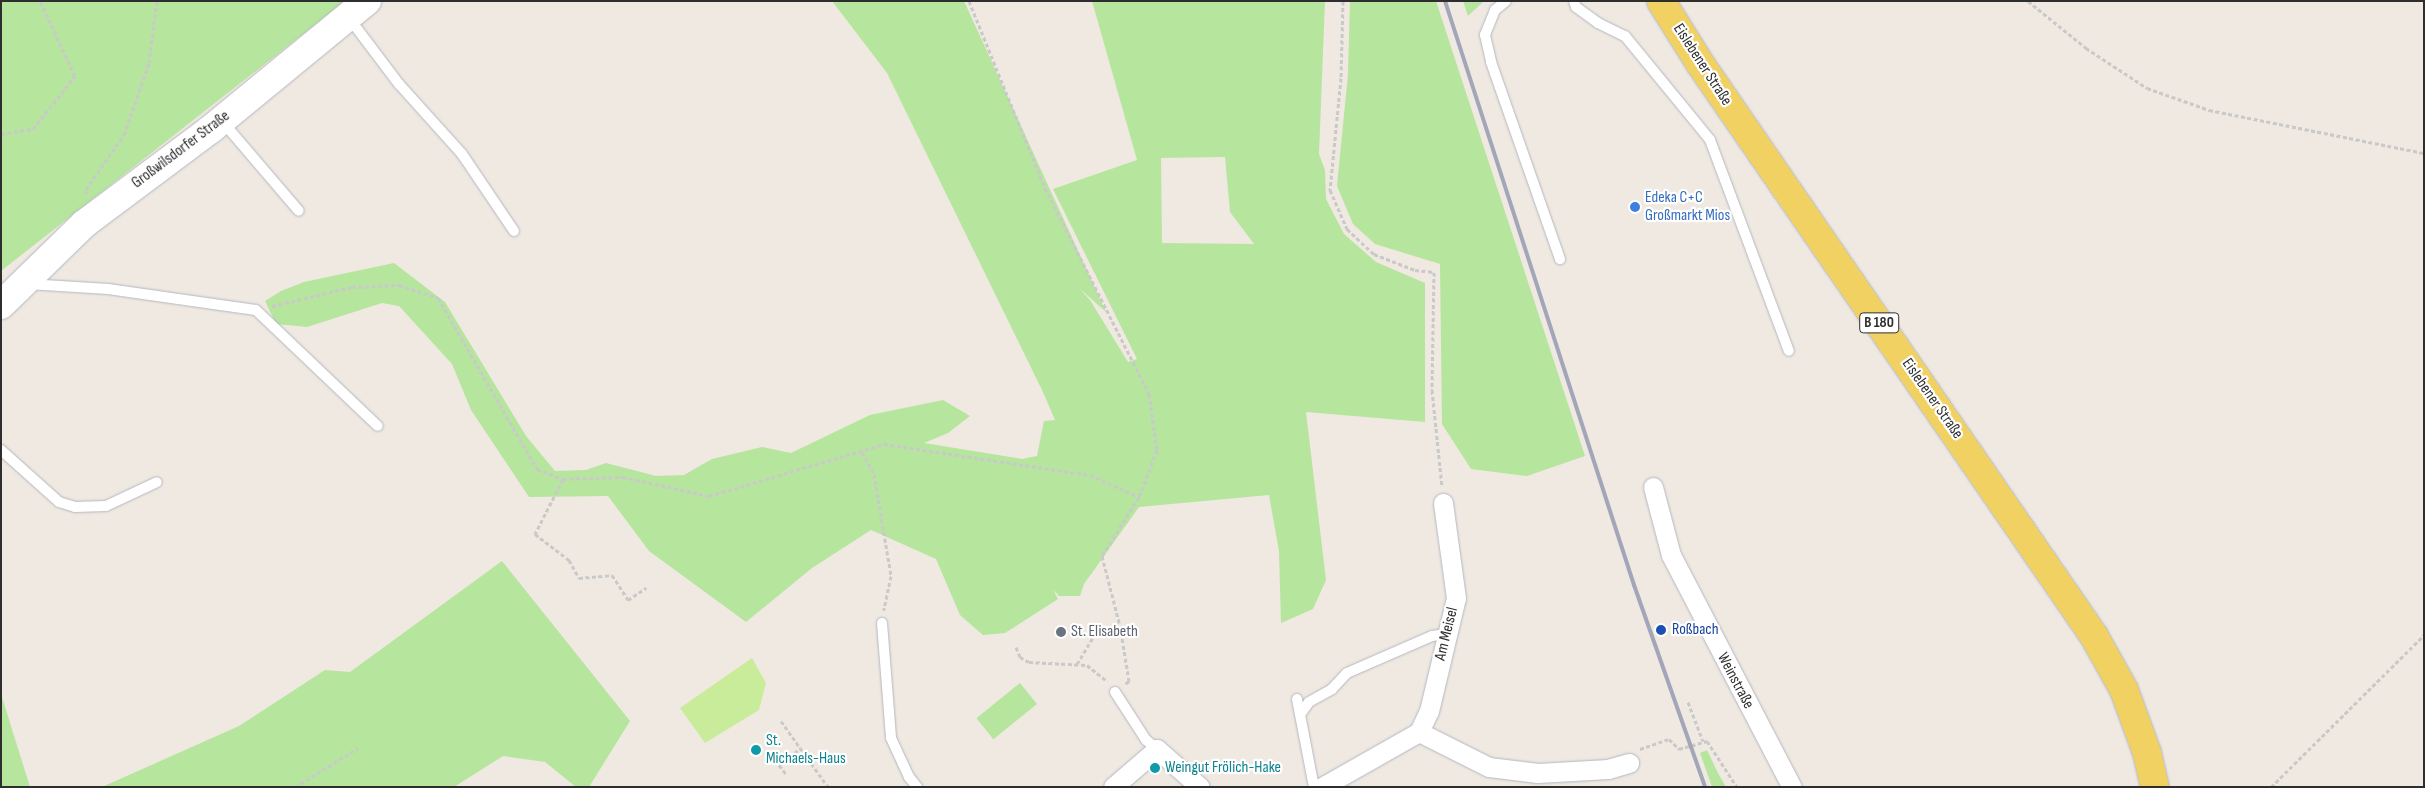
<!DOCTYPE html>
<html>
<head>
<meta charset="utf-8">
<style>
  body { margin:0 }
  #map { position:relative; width:2425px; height:788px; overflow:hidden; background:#efe9e1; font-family:"Sofia Sans Condensed",sans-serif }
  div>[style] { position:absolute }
  .green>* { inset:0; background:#b6e59e; transform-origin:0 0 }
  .pitch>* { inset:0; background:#c9ec9a }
  .path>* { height:3px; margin-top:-1.5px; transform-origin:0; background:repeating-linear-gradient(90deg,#c9c9c9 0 4px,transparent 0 6.5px) }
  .roads { filter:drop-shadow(0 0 1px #b4b7c1) drop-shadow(0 0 1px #b4b7c1) }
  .lane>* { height:10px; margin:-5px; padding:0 5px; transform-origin:5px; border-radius:5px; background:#fff }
  .street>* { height:19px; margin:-9.5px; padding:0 9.5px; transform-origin:9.5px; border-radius:9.5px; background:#fff }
  .secondary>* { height:28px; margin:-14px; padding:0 14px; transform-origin:14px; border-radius:14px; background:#fff }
  .primary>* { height:28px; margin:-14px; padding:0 14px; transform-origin:14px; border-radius:14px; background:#f2d163 }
  .rail>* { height:4px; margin:-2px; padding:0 2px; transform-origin:2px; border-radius:2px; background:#a3a6b8 }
  .dots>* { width:14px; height:14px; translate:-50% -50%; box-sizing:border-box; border:2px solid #fff; border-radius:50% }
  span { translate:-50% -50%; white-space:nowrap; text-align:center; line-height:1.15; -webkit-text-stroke:4.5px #fff; paint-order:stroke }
  .shield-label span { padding:1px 4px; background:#fff; border:1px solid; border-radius:4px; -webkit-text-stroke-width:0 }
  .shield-label { font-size:15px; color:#2e2e2e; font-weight:700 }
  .street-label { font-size:16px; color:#2e2e2e }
  .shop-label { font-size:16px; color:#366cbe }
  .left { translate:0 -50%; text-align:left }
  .transit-label { font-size:16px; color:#164399 }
  .worship-label { font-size:16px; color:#5b616d }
  .culture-label { font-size:16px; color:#0d838f }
  .frame { position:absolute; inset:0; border:2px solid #2e2e2e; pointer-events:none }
</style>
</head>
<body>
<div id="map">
  <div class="green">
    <div style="clip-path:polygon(1px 1px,345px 1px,1px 271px)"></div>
    <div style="clip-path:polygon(evenodd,832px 1px,964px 1px,1106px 312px,1079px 288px,1090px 300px,1128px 362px,1137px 359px,1053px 189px,1137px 160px,1092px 1px,1325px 1px,1319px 154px,1325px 170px,1326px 199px,1344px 234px,1376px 262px,1425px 283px,1425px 422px,1306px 412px,1326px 580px,1313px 609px,1281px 623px,1279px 551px,1269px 495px,1139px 507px,1084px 584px,1080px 596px,1059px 596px,1053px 589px,1058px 599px,1005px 633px,983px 635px,960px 615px,936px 559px,871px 530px,812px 568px,746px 622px,649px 551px,608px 496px,529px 497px,471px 410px,452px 364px,399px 306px,382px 303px,307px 327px,276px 324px,265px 301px,281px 291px,304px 282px,394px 263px,445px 302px,526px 436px,555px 471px,586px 470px,606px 463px,656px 476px,684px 475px,712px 459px,762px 447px,791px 453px,870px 415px,943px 400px,970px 416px,948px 433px,924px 443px,1022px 459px,1037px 456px,1044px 421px,1055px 420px,1042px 390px,887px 73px,832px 1px,1225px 157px,1230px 212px,1254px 244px,1162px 243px,1161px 158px,1225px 157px)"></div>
    <div style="clip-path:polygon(1350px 1px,1436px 1px,1585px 456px,1527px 476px,1471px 469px,1442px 424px,1440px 264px,1375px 244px,1353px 224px,1337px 186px,1348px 74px)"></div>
    <div style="clip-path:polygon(1463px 1px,1484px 1px,1468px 16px)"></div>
    <div style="clip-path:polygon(502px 561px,630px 721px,589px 787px,576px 787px,545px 762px,503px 756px,454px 787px,102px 787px,239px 726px,325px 670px,350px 672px)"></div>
    <div style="left:1020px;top:683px;width:27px;height:56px;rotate:51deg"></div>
    <div style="clip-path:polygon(1px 694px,30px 787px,1px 787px)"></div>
    <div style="clip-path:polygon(1707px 750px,1718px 773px,1726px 787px,1712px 787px,1700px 753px)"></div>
  </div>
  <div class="pitch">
    <div style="clip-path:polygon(752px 658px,766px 683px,759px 710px,705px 743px,680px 708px)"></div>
  </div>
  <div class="path">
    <div style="left:969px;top:1px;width:202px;rotate:67.9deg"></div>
    <div style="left:1045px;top:188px;width:231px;rotate:63.2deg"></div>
    <div style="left:1149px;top:394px;width:57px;rotate:81.9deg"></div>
    <div style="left:1157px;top:450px;width:50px;rotate:111deg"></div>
    <div style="left:1139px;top:497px;width:70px;rotate:122.1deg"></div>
    <div style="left:1102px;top:556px;width:72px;rotate:75.6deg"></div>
    <div style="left:1120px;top:626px;width:56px;rotate:80.7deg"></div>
    <div style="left:1129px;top:681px;width:5px;rotate:143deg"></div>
    <div style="left:1343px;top:1px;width:77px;rotate:91.5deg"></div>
    <div style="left:1341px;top:78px;width:113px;rotate:95.6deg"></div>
    <div style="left:1330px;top:190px;width:43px;rotate:66.4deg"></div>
    <div style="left:1347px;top:229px;width:37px;rotate:43deg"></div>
    <div style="left:1374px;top:254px;width:44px;rotate:21.3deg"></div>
    <div style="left:1415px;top:270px;width:19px;rotate:6deg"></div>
    <div style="left:1434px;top:272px;width:118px;rotate:91deg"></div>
    <div style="left:1432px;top:390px;width:97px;rotate:84.1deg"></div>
    <div style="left:2028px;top:1px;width:75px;rotate:39deg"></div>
    <div style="left:2086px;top:48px;width:73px;rotate:33.3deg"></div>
    <div style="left:2147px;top:88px;width:66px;rotate:19.5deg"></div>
    <div style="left:2209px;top:110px;width:219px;rotate:11.3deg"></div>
    <div style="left:1px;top:134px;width:32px;rotate:-9deg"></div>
    <div style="left:33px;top:129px;width:68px;rotate:-51.6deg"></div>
    <div style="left:75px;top:76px;width:83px;rotate:-115deg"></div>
    <div style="left:86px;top:194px;width:5px;rotate:-90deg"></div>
    <div style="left:86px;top:189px;width:66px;rotate:-54.9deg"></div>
    <div style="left:124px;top:135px;width:76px;rotate:-70.9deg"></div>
    <div style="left:149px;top:63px;width:63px;rotate:-82.6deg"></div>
    <div style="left:272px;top:306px;width:82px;rotate:-13.4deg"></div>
    <div style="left:352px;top:287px;width:47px;rotate:-2.4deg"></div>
    <div style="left:399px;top:285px;width:41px;rotate:18.4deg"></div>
    <div style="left:438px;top:298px;width:198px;rotate:59.9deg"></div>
    <div style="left:537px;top:469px;width:28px;rotate:21deg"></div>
    <div style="left:563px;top:479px;width:60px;rotate:-1.9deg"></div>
    <div style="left:623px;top:477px;width:88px;rotate:12.5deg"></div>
    <div style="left:709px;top:496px;width:183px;rotate:-16.5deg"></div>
    <div style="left:884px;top:444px;width:208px;rotate:8.6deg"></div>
    <div style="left:1090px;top:475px;width:54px;rotate:24.2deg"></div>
    <div style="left:862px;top:452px;width:25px;rotate:61deg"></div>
    <div style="left:874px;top:474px;width:103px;rotate:80.5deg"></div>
    <div style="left:891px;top:576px;width:35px;rotate:102deg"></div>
    <div style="left:563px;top:479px;width:62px;rotate:117deg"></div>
    <div style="left:535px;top:534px;width:43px;rotate:37.4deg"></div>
    <div style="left:569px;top:560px;width:21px;rotate:61deg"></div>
    <div style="left:579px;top:578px;width:33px;rotate:-5deg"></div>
    <div style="left:612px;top:575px;width:30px;rotate:57deg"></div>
    <div style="left:628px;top:600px;width:22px;rotate:-34deg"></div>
    <div style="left:1016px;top:647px;width:11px;rotate:68deg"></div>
    <div style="left:1020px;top:657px;width:10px;rotate:29deg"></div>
    <div style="left:1029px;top:662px;width:58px;rotate:3deg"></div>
    <div style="left:1087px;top:665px;width:26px;rotate:39deg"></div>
    <div style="left:1077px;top:664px;width:35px;rotate:-59deg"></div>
    <div style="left:1688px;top:702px;width:42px;rotate:69deg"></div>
    <div style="left:781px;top:721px;width:81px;rotate:54.5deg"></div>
    <div style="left:1640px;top:749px;width:31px;rotate:-19deg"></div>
    <div style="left:1669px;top:739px;width:14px;rotate:45deg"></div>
    <div style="left:1679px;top:749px;width:29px;rotate:-16deg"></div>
    <div style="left:1707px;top:741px;width:55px;rotate:56.9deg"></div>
    <div style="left:772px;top:755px;width:12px;rotate:55deg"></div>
    <div style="left:779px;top:765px;width:28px;rotate:-38deg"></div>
    <div style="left:779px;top:765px;width:11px;rotate:52deg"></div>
    <div style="left:295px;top:787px;width:74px;rotate:-31.8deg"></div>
    <div style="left:2271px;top:787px;width:216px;rotate:-44.8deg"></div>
  </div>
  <div class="roads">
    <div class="lane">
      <div style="left:1506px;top:1px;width:14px;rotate:141deg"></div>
      <div style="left:1495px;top:10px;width:27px;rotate:112deg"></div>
      <div style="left:1485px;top:35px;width:28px;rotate:77deg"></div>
      <div style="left:1491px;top:62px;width:209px;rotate:70.7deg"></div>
      <div style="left:1574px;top:1px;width:6px;rotate:72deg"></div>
      <div style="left:1576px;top:7px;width:27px;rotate:36deg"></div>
      <div style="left:1598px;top:23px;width:30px;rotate:26deg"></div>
      <div style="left:1625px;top:36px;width:134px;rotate:50.7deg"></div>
      <div style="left:1710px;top:140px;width:225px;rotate:69.5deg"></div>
      <div style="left:349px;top:18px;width:83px;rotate:52.9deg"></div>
      <div style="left:399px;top:84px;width:94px;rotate:48deg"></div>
      <div style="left:462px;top:154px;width:93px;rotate:56deg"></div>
      <div style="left:222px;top:121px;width:118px;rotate:49.5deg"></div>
      <div style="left:28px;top:284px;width:80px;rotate:3.6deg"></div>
      <div style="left:108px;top:289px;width:149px;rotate:8.1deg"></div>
      <div style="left:256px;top:310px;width:168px;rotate:43.6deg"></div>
      <div style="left:1px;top:450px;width:78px;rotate:41.9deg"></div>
      <div style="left:59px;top:502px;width:17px;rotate:17deg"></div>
      <div style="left:75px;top:507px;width:31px;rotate:-2deg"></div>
      <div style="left:106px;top:506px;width:56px;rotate:-25.2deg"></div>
      <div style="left:882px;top:623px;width:115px;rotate:85.5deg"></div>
      <div style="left:891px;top:738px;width:43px;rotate:65.2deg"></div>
      <div style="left:909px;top:777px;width:13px;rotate:51deg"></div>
      <div style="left:1115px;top:692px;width:57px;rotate:57.1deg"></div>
      <div style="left:1146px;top:740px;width:14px;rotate:39deg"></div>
      <div style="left:1297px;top:699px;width:90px;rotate:79.1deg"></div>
      <div style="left:1302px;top:712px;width:12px;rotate:-55deg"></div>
      <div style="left:1309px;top:702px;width:26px;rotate:-29deg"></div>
      <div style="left:1332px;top:689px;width:22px;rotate:-47deg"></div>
      <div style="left:1347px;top:673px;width:93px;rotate:-23.5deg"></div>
      <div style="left:1432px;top:636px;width:15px;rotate:-8deg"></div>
    </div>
    <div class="street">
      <div style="left:1653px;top:487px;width:70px;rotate:75.2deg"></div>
      <div style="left:1671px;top:555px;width:262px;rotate:62.5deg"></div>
      <div style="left:1419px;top:732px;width:78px;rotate:26.6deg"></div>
      <div style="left:1489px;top:767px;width:49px;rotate:7deg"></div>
      <div style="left:1538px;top:773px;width:70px;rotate:-3.3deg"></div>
      <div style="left:1608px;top:769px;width:22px;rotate:-16deg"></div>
      <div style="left:1113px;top:787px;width:58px;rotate:-40.8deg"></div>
      <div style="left:1157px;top:749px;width:57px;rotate:41.5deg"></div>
      <div style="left:1322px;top:787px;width:112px;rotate:-29.6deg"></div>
      <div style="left:1419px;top:732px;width:23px;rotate:-65deg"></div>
      <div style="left:1429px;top:711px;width:116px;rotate:-76.6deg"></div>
      <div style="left:1456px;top:598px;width:96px;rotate:-97.8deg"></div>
    </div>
    <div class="secondary">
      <div style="left:1px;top:305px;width:116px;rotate:-44.3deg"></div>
      <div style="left:84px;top:224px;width:159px;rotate:-36.8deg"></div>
      <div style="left:211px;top:129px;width:202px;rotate:-39.4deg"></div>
    </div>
    <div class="primary">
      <div style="left:1661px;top:1px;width:75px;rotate:58deg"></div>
      <div style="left:1701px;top:65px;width:693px;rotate:55.46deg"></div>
      <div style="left:2094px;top:636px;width:62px;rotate:60.9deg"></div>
      <div style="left:2124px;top:690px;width:67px;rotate:69.9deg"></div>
      <div style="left:2147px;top:753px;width:35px;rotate:77deg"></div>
    </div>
  </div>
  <div class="rail">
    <div style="left:1445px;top:1px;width:614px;rotate:72.07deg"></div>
    <div style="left:1634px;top:585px;width:214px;rotate:70.6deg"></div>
  </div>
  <div class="dots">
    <div style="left:1635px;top:207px;background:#3f7fe0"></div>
    <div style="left:1661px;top:630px;background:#1a4fb4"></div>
    <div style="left:1061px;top:632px;background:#6b7280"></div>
    <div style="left:756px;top:750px;background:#0f9aa8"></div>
    <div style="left:1155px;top:768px;background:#0f9aa8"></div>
  </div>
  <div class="shield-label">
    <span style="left:1879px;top:323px">B 180</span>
  </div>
  <div class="street-label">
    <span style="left:1702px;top:65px;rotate:57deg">Eislebener Straße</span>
    <span style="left:181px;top:150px;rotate:-37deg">Großwilsdorfer Straße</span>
    <span style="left:1932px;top:399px;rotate:55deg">Eislebener Straße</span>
    <span style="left:1447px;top:634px;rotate:-76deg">Am Meisel</span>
    <span style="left:1735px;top:681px;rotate:62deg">Weinstraße</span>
  </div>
  <div class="shop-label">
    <span class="left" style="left:1645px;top:207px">Edeka C+C<br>Großmarkt Mios</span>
  </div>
  <div class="transit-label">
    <span class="left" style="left:1672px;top:630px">Roßbach</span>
  </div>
  <div class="worship-label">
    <span class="left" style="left:1071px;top:632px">St. Elisabeth</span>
  </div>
  <div class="culture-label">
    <span class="left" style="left:766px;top:750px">St.<br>Michaels-Haus</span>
    <span class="left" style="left:1165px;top:768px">Weingut Frölich-Hake</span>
  </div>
  <div class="frame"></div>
</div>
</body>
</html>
